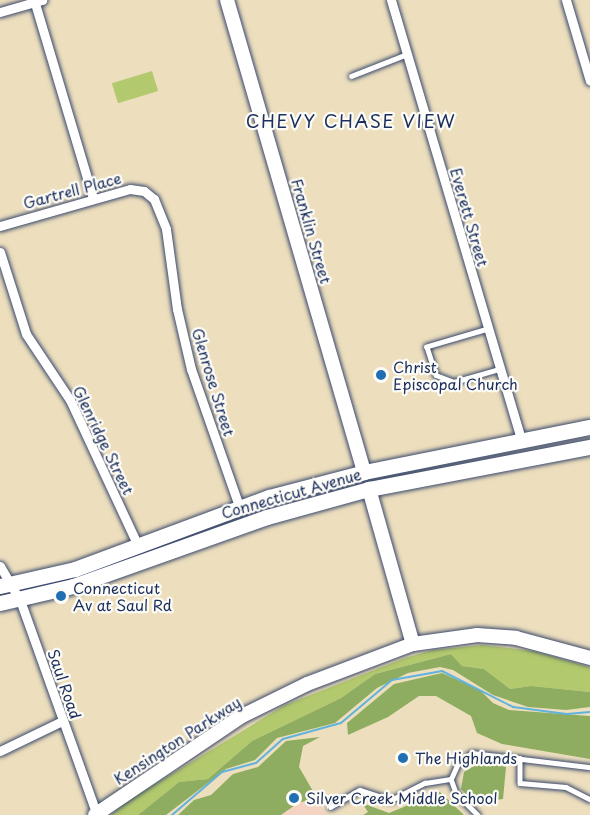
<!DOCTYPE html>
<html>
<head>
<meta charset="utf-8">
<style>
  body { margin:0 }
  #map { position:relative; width:590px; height:815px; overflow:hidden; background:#eddfbe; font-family:"Playpen Sans",sans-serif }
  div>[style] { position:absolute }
  .built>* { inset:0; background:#f5d3c2 }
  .green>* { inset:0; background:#b3c96d; transform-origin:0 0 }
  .forest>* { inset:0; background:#8ead60 }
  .stream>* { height:2px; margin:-1px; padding:0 1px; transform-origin:1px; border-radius:1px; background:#61b2dc }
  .roads { filter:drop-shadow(0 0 2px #3a496c) drop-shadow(0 0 2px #3a496c) }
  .lane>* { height:4.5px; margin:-2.25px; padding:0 2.25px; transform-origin:2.25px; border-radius:2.25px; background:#fff }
  .street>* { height:9px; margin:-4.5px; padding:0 4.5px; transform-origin:4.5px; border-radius:4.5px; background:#fff }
  .secondary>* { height:14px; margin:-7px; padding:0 7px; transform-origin:7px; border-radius:7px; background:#fff }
  .primary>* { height:15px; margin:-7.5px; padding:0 7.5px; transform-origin:7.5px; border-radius:7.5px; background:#fff }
  .dots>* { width:16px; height:16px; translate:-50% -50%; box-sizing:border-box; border:3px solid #fdfcf7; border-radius:50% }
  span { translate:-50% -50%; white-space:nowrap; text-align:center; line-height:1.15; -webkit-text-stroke:4.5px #fdfcf7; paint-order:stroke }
  .street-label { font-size:15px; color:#1b2f5e }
  .poi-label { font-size:15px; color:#1b2f5e }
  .left { translate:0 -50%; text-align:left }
  .quarter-label { font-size:18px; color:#1b2f5e; letter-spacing:1.5px }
</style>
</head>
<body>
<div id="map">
  <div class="built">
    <div style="clip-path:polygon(306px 780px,326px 815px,238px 815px)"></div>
  </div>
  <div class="green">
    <div style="left:152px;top:71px;width:21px;height:42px;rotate:73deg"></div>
    <div style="clip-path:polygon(482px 645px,533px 651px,590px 667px,590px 692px,531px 686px,510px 689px,484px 669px,462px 666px,451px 654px,375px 674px,341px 698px,252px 741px,208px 779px,179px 782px,138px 815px,111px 815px,124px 803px,285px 705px,405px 658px,433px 650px)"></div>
  </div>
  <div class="forest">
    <div style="clip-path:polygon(451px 654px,462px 666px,484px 669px,510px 689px,531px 686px,590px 692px,590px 707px,566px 710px,528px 707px,493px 695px,453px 670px,440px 667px,408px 673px,377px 688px,335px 723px,277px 738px,255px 760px,226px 769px,166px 815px,138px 815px,179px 782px,208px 779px,252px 741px,341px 698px,375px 674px)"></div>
    <div style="clip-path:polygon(442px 673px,480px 690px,493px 703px,509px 710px,590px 716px,590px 759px,502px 744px,477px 733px,471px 716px,436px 696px,419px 696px,388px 717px,348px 735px,347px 723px,394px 684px)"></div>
    <div style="clip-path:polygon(320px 737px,303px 746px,299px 767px,317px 798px,298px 803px,281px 815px,178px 815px,194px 800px,211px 795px,233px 774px,258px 767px,286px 741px)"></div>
    <div style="clip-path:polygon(481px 762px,506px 767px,503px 799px,475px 803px,461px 789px,464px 772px)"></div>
    <div style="clip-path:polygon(440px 792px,464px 815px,363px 815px,368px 812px,362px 803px,389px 813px)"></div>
  </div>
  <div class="stream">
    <div style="left:172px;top:815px;width:66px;rotate:-40.7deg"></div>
    <div style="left:222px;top:772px;width:35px;rotate:-15deg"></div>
    <div style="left:256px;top:763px;width:36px;rotate:-42deg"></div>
    <div style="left:283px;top:739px;width:60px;rotate:-15.4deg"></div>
    <div style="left:341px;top:723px;width:67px;rotate:-40.1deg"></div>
    <div style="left:392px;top:680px;width:51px;rotate:-10.2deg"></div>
    <div style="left:442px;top:671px;width:80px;rotate:26.9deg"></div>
    <div style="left:513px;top:707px;width:54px;rotate:7.4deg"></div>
    <div style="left:567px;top:714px;width:23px;rotate:-5deg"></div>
  </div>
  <div class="roads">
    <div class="lane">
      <div style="left:351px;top:76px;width:60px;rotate:-21.4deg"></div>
      <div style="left:488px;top:329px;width:64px;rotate:163.6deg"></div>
      <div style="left:427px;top:347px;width:29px;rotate:72deg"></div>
      <div style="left:436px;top:375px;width:19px;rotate:21deg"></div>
      <div style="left:454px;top:382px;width:47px;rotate:-16.1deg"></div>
      <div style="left:520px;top:758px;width:25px;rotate:90deg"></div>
      <div style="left:520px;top:783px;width:46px;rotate:5deg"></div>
      <div style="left:566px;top:787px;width:27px;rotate:27deg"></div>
      <div style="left:451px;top:779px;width:15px;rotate:70deg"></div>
      <div style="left:456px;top:793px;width:31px;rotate:45deg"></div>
      <div style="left:330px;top:807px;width:34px;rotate:-30deg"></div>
      <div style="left:360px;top:790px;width:33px;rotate:18deg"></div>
      <div style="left:391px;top:800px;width:38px;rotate:-27deg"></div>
      <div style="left:425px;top:783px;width:26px;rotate:-9deg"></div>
      <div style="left:451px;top:779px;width:17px;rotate:-66deg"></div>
      <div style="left:458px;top:763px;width:17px;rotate:-36deg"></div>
      <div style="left:472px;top:753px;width:119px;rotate:6.8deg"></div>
    </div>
    <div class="street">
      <div style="left:34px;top:0;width:207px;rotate:73.4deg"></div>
      <div style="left:391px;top:0;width:462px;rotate:73.5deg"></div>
      <div style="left:566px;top:0;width:84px;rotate:73.5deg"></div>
      <div style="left:0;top:12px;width:44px;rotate:-15.9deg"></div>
      <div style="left:0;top:226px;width:135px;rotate:-15.9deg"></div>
      <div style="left:130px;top:189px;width:14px;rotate:8deg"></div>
      <div style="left:144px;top:191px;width:13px;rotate:39deg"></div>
      <div style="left:154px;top:199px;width:32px;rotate:68deg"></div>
      <div style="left:166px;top:229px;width:81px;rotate:82.2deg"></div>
      <div style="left:177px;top:309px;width:62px;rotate:76.9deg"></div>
      <div style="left:191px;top:369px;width:145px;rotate:70.7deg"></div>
      <div style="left:0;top:252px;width:86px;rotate:72.4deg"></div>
      <div style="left:26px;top:334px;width:79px;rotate:56.3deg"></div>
      <div style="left:70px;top:400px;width:159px;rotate:65deg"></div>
      <div style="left:0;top:566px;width:39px;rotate:60deg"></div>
      <div style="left:20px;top:600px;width:228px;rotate:70.3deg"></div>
      <div style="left:0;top:751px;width:69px;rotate:-25.8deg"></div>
    </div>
    <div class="secondary">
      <div style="left:227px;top:0;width:491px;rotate:73.8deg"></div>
      <div style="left:369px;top:489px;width:161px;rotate:74.2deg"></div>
      <div style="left:95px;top:815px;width:177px;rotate:-34deg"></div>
      <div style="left:242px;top:716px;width:72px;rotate:-26.2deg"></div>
      <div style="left:307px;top:684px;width:113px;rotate:-20.7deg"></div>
      <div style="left:413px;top:644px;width:65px;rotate:-8deg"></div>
      <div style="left:477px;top:635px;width:39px;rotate:4deg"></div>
      <div style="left:516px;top:638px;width:77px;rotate:15.1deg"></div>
    </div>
    <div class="primary">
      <div style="left:0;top:586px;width:77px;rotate:-12.8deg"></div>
      <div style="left:75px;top:569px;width:207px;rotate:-20.4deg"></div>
      <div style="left:269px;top:497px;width:98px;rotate:-14.7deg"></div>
      <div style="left:364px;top:472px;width:230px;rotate:-11.3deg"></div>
      <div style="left:0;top:603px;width:75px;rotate:-13.1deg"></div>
      <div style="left:73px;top:586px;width:206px;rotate:-19.6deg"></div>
      <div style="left:267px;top:517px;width:106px;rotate:-15.4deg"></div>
      <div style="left:369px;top:489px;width:225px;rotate:-10.8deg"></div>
    </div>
  </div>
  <div class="dots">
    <div style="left:381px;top:375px;background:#1f6fb2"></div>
    <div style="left:61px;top:596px;background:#1f6fb2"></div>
    <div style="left:403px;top:758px;background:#1f6fb2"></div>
    <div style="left:294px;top:798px;background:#1f6fb2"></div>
  </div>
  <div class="street-label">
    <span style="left:72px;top:190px;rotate:-15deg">Gartrell Place</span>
    <span style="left:470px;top:217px;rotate:74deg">Everett Street</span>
    <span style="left:312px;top:231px;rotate:74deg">Franklin Street</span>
    <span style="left:214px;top:382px;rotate:73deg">Glenrose Street</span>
    <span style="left:104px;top:440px;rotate:64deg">Glenridge Street</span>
    <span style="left:291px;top:493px;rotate:-16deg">Connecticut Avenue</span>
    <span style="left:65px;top:684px;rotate:71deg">Saul Road</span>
    <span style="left:177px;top:740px;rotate:-33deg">Kensington Parkway</span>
  </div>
  <div class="poi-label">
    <span class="left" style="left:393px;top:375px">Christ<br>Episcopal Church</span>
    <span class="left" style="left:73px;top:596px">Connecticut<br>Av at Saul Rd</span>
    <span class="left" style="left:415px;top:758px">The Highlands</span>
    <span class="left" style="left:306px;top:798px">Silver Creek Middle School</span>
  </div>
  <div class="quarter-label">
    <span style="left:351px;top:121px">CHEVY CHASE VIEW</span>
  </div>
</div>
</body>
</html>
